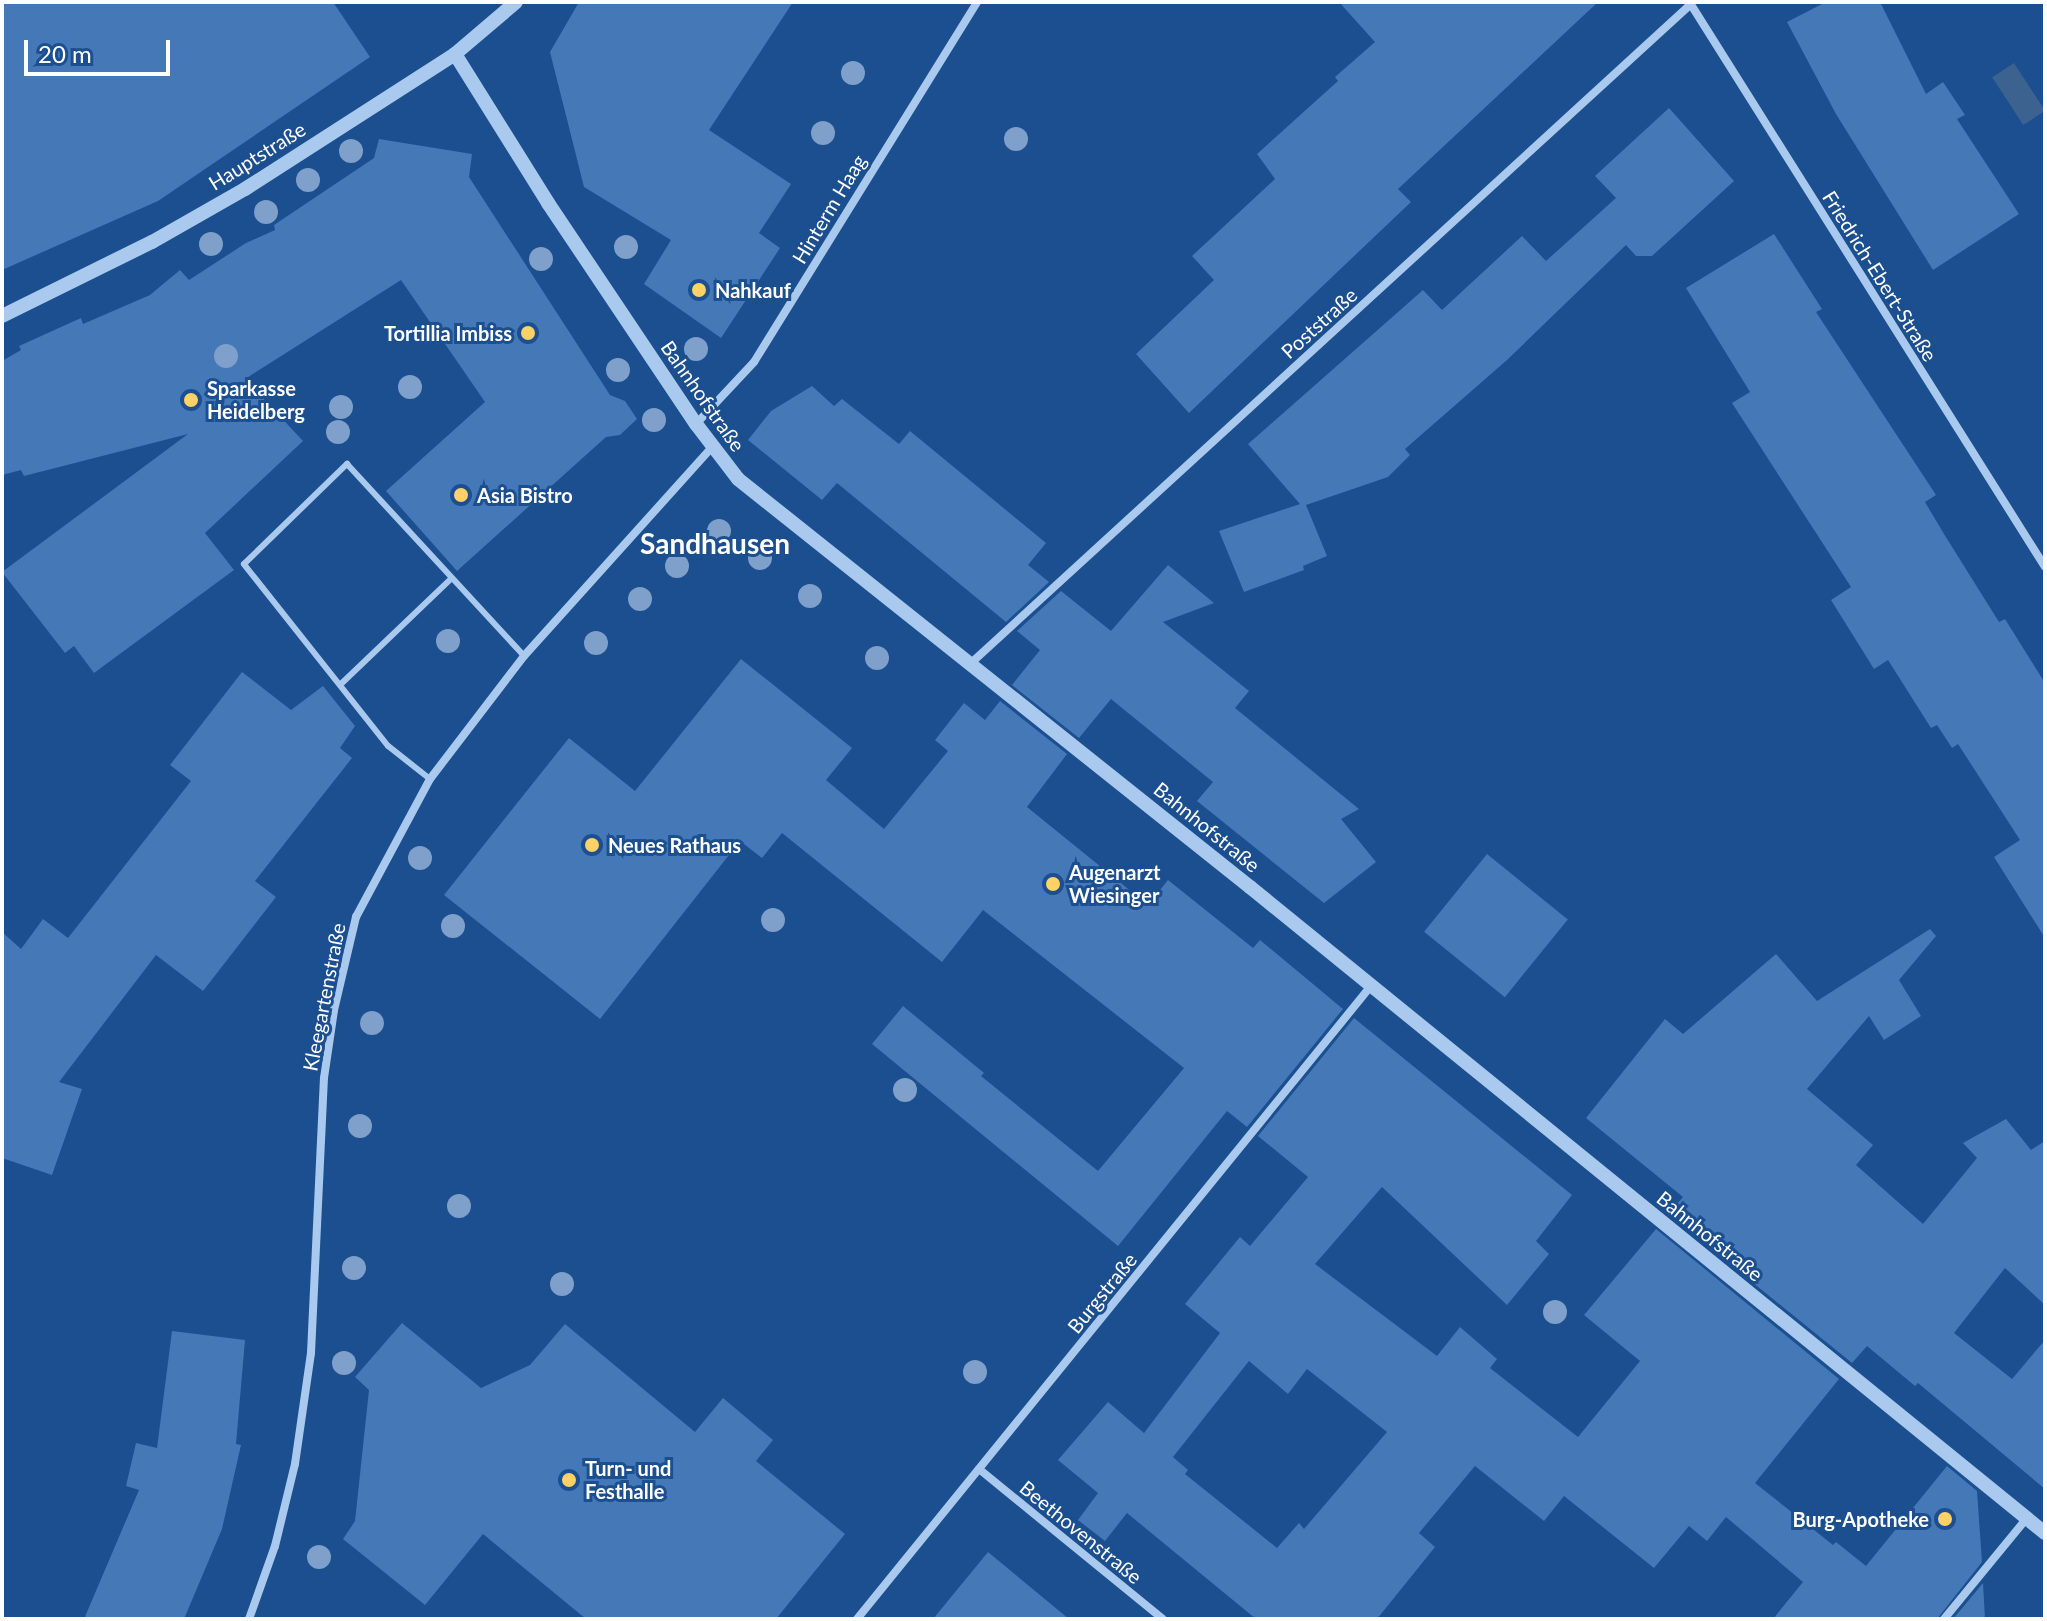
<!DOCTYPE html>
<html>
<head>
<meta charset="utf-8">
<style>
  body { margin:0 }
  #map { position:relative; width:2047px; height:1621px; overflow:hidden; background:#1b4f8f; font-family:Lato,sans-serif }
  div>[style] { position:absolute }
  .water>* { inset:0; background:#3c6290; transform-origin:0 0 }
  .building>* { inset:0; background:#4478b7; transform-origin:0 0 }
  .service>* { height:6px; margin:-3px; padding:0 3px; transform-origin:3px; border-radius:3px; background:#a9c9ee }
  .minor>* { height:8px; margin:-4px; padding:0 4px; transform-origin:4px; border-radius:4px; background:#a9c9ee }
  .tertiary>* { height:14px; margin:-7px; padding:0 7px; transform-origin:7px; border-radius:7px; background:#a9c9ee }
  .trees>* { width:24px; height:24px; margin:-12px; border-radius:50%; background:#7ea0ca }
  .dots>* { width:22px; height:22px; translate:-50% -50%; box-sizing:border-box; border:4px solid #1b4f8f; border-radius:50% }
  span { translate:-50% -50%; white-space:nowrap; text-align:center; line-height:1.15; -webkit-text-stroke:6px #1b4f8f; paint-order:stroke }
  .street-label { font-size:20px; color:#fff }
  .poi-label { font-size:20px; color:#fff; font-weight:700 }
  .left { translate:0 -50%; text-align:left }
  .right { translate:-100% -50%; text-align:right }
  .district-label { font-size:28px; color:#fff; font-weight:700 }
  .frame { position:absolute; inset:0; border:4px solid #fff; pointer-events:none }
  .scale { position:absolute; left:24px; top:40px; width:146px; height:36px; box-sizing:border-box; border:4px solid #fff; border-top:0; padding-left:10px; font-size:24px; line-height:28px; white-space:nowrap; color:#fff; -webkit-text-stroke:6px #1b4f8f; paint-order:stroke }
</style>
</head>
<body>
<div id="map">
  <div class="water">
    <div style="left:2014px;top:63px;width:57px;height:26px;rotate:57deg"></div>
  </div>
  <div class="building">
    <div style="clip-path:polygon(2px 2px,333px 2px,370px 57px,158px 201px,2px 270px)"></div>
    <div style="clip-path:polygon(579px 2px,793px 2px,709px 130px,791px 184px,759px 233px,780px 248px,721px 338px,644px 284px,671px 240px,584px 187px,550px 52px)"></div>
    <div style="clip-path:polygon(1339px 2px,1598px 2px,1398px 189px,1411px 202px,1189px 413px,1136px 354px,1214px 280px,1192px 256px,1275px 179px,1257px 154px,1338px 81px,1335px 77px,1375px 42px)"></div>
    <div style="clip-path:polygon(1826px 2px,1880px 2px,1926px 94px,1943px 82px,1965px 115px,1957px 119px,2019px 214px,1933px 270px,1836px 114px,1787px 22px)"></div>
    <div style="clip-path:polygon(1669px 108px,1734px 181px,1652px 256px,1636px 256px,1626px 245px,1507px 360px,1405px 449px,1410px 455px,1388px 477px,1306px 505px,1327px 556px,1303px 566px,1304px 570px,1244px 592px,1219px 531px,1300px 504px,1248px 444px,1423px 290px,1442px 310px,1522px 236px,1546px 261px,1616px 198px,1595px 176px)"></div>
    <div style="clip-path:polygon(379px 139px,472px 154px,469px 177px,610px 395px,625px 401px,637px 419px,620px 435px,606px 437px,457px 571px,386px 491px,485px 402px,401px 280px,245px 379px,303px 441px,205px 533px,234px 570px,94px 673px,74px 646px,65px 653px,2px 572px,188px 434px,24px 476px,21px 470px,2px 475px,2px 361px,21px 350px,19px 346px,81px 318px,83px 324px,150px 295px,180px 270px,189px 280px,246px 243px,275px 230px,274px 225px,374px 158px)"></div>
    <div style="clip-path:polygon(1774px 234px,1822px 309px,1816px 312px,1936px 495px,1925px 502px,1944px 534px,1999px 622px,2005px 619px,2045px 683px,2045px 938px,1994px 857px,2020px 840px,1958px 744px,1952px 748px,1937px 725px,1931px 728px,1888px 660px,1874px 669px,1831px 600px,1851px 587px,1732px 403px,1750px 392px,1686px 288px)"></div>
    <div style="clip-path:polygon(812px 386px,834px 406px,842px 399px,899px 444px,910px 431px,1046px 543px,1028px 565px,1049px 582px,1006px 622px,837px 483px,822px 500px,748px 440px,771px 411px)"></div>
    <div style="clip-path:polygon(1168px 565px,1214px 603px,1163px 622px,1249px 691px,1235px 708px,1359px 809px,1341px 819px,1376px 862px,1324px 903px,1197px 801px,1213px 782px,1111px 699px,1079px 738px,1012px 685px,1040px 650px,1017px 631px,1061px 591px,1111px 631px)"></div>
    <div style="clip-path:polygon(741px 659px,852px 748px,826px 780px,884px 829px,948px 751px,935px 740px,964px 703px,985px 720px,1000px 701px,1067px 754px,1027px 807px,1148px 905px,1168px 880px,1253px 948px,1260px 940px,1343px 1009px,1247px 1127px,1227px 1111px,1118px 1246px,872px 1044px,903px 1006px,984px 1073px,981px 1076px,1098px 1171px,1184px 1068px,983px 910px,942px 962px,782px 833px,762px 858px,740px 841px,600px 1019px,444px 895px,569px 738px,635px 791px)"></div>
    <div style="clip-path:polygon(242px 672px,291px 710px,323px 686px,355px 726px,340px 748px,352px 758px,255px 881px,276px 897px,203px 991px,156px 955px,59px 1082px,82px 1089px,52px 1175px,2px 1158px,2px 932px,21px 949px,43px 919px,68px 938px,191px 781px,170px 765px)"></div>
    <div style="left:1487px;top:854px;width:104px;height:100px;rotate:39deg"></div>
    <div style="clip-path:polygon(1930px 929px,1936px 936px,1899px 980px,1921px 1016px,1884px 1040px,1869px 1016px,1807px 1089px,1873px 1145px,1856px 1165px,1923px 1224px,1977px 1158px,1963px 1143px,2006px 1119px,2031px 1150px,2045px 1141px,2045px 1305px,2005px 1268px,1954px 1333px,2012px 1379px,2045px 1340px,2045px 1489px,1918px 1383px,1915px 1386px,1867px 1346px,1852px 1363px,1668px 1214px,1683px 1197px,1586px 1118px,1665px 1019px,1683px 1034px,1776px 954px,1817px 1001px)"></div>
    <div style="clip-path:polygon(evenodd,1354px 1018px,1572px 1195px,1536px 1241px,1549px 1254px,1507px 1305px,1382px 1187px,1315px 1264px,1437px 1356px,1460px 1327px,1497px 1359px,1490px 1368px,1578px 1437px,1640px 1361px,1584px 1315px,1656px 1229px,1839px 1379px,1755px 1483px,1833px 1545px,1836px 1542px,1866px 1566px,1947px 1466px,1977px 1491px,1982px 1562px,1937px 1619px,1773px 1619px,1803px 1582px,1726px 1517px,1707px 1541px,1689px 1526px,1654px 1568px,1564px 1496px,1544px 1521px,1475px 1466px,1419px 1533px,1435px 1547px,1377px 1619px,1256px 1619px,1127px 1513px,1105px 1541px,1078px 1520px,1098px 1493px,1058px 1460px,1108px 1402px,1144px 1433px,1220px 1333px,1185px 1304px,1240px 1237px,1250px 1246px,1308px 1177px,1258px 1136px,1354px 1018px,1249px 1361px,1288px 1394px,1307px 1369px,1387px 1432px,1304px 1529px,1299px 1523px,1277px 1548px,1185px 1474px,1188px 1470px,1173px 1457px,1249px 1361px)"></div>
    <div style="clip-path:polygon(402px 1323px,481px 1388px,530px 1365px,565px 1324px,695px 1432px,723px 1398px,773px 1440px,756px 1461px,845px 1534px,776px 1619px,586px 1619px,483px 1534px,425px 1605px,343px 1539px,355px 1521px,369px 1390px,355px 1377px)"></div>
    <div style="clip-path:polygon(172px 1331px,245px 1340px,236px 1444px,241px 1445px,222px 1529px,184px 1619px,84px 1619px,139px 1490px,126px 1486px,136px 1443px,157px 1448px)"></div>
    <div style="clip-path:polygon(988px 1552px,1069px 1619px,933px 1619px)"></div>
    <div style="clip-path:polygon(1983px 1583px,1985px 1619px,1953px 1619px)"></div>
  </div>
  <div class="service">
    <div style="left:342px;top:683px;width:151px;rotate:-43.7deg"></div>
    <div style="left:430px;top:779px;width:53px;rotate:-141.8deg"></div>
    <div style="left:388px;top:746px;width:232px;rotate:-128.4deg"></div>
    <div style="left:244px;top:564px;width:144px;rotate:-44.2deg"></div>
    <div style="left:347px;top:464px;width:261px;rotate:47.3deg"></div>
  </div>
  <div class="minor">
    <div style="left:1690px;top:3px;width:666px;rotate:57.81deg"></div>
    <div style="left:696px;top:424px;width:85px;rotate:-46.9deg"></div>
    <div style="left:754px;top:362px;width:423px;rotate:-58.2deg"></div>
    <div style="left:970px;top:664px;width:976px;rotate:-42.47deg"></div>
    <div style="left:979px;top:1469px;width:237px;rotate:39.2deg"></div>
    <div style="left:249px;top:1619px;width:77px;rotate:-70.4deg"></div>
    <div style="left:275px;top:1546px;width:84px;rotate:-76.3deg"></div>
    <div style="left:295px;top:1464px;width:112px;rotate:-81.8deg"></div>
    <div style="left:311px;top:1353px;width:275px;rotate:-87.3deg"></div>
    <div style="left:324px;top:1078px;width:69px;rotate:-81.6deg"></div>
    <div style="left:334px;top:1010px;width:96px;rotate:-76.7deg"></div>
    <div style="left:356px;top:917px;width:157px;rotate:-61.8deg"></div>
    <div style="left:430px;top:779px;width:155px;rotate:-52.6deg"></div>
    <div style="left:524px;top:656px;width:281px;rotate:-48deg"></div>
    <div style="left:857px;top:1619px;width:814px;rotate:-50.93deg"></div>
    <div style="left:1944px;top:1619px;width:131px;rotate:-50.6deg"></div>
  </div>
  <div class="tertiary">
    <div style="left:455px;top:54px;width:176px;rotate:58deg"></div>
    <div style="left:548px;top:203px;width:266px;rotate:56.2deg"></div>
    <div style="left:696px;top:424px;width:69px;rotate:52.6deg"></div>
    <div style="left:738px;top:479px;width:655px;rotate:38.55deg"></div>
    <div style="left:1250px;top:887px;width:1024px;rotate:39.1deg"></div>
    <div style="left:2px;top:316px;width:167px;rotate:-26.3deg"></div>
    <div style="left:152px;top:242px;width:107px;rotate:-29.7deg"></div>
    <div style="left:245px;top:189px;width:250px;rotate:-32.7deg"></div>
    <div style="left:455px;top:54px;width:80px;rotate:-40.4deg"></div>
  </div>
  <div class="trees">
    <div style="left:853px;top:73px"></div>
    <div style="left:823px;top:133px"></div>
    <div style="left:1016px;top:139px"></div>
    <div style="left:351px;top:151px"></div>
    <div style="left:308px;top:180px"></div>
    <div style="left:266px;top:212px"></div>
    <div style="left:211px;top:244px"></div>
    <div style="left:626px;top:247px"></div>
    <div style="left:541px;top:259px"></div>
    <div style="left:696px;top:349px"></div>
    <div style="left:226px;top:356px"></div>
    <div style="left:618px;top:370px"></div>
    <div style="left:410px;top:387px"></div>
    <div style="left:341px;top:407px"></div>
    <div style="left:654px;top:420px"></div>
    <div style="left:338px;top:432px"></div>
    <div style="left:719px;top:531px"></div>
    <div style="left:760px;top:558px"></div>
    <div style="left:677px;top:566px"></div>
    <div style="left:810px;top:596px"></div>
    <div style="left:640px;top:599px"></div>
    <div style="left:448px;top:641px"></div>
    <div style="left:596px;top:643px"></div>
    <div style="left:877px;top:658px"></div>
    <div style="left:420px;top:858px"></div>
    <div style="left:773px;top:920px"></div>
    <div style="left:453px;top:926px"></div>
    <div style="left:372px;top:1023px"></div>
    <div style="left:905px;top:1090px"></div>
    <div style="left:360px;top:1126px"></div>
    <div style="left:459px;top:1206px"></div>
    <div style="left:354px;top:1268px"></div>
    <div style="left:562px;top:1284px"></div>
    <div style="left:1555px;top:1312px"></div>
    <div style="left:344px;top:1363px"></div>
    <div style="left:975px;top:1372px"></div>
    <div style="left:319px;top:1557px"></div>
  </div>
  <div class="dots">
    <div style="left:699px;top:290px;background:#ffd166"></div>
    <div style="left:528px;top:333px;background:#ffd166"></div>
    <div style="left:191px;top:400px;background:#ffd166"></div>
    <div style="left:461px;top:495px;background:#ffd166"></div>
    <div style="left:592px;top:845px;background:#ffd166"></div>
    <div style="left:1053px;top:884px;background:#ffd166"></div>
    <div style="left:569px;top:1480px;background:#ffd166"></div>
    <div style="left:1945px;top:1519px;background:#ffd166"></div>
  </div>
  <div class="street-label">
    <span style="left:257px;top:156px;rotate:-32deg">Hauptstraße</span>
    <span style="left:829px;top:209px;rotate:-59deg">Hinterm Haag</span>
    <span style="left:1880px;top:276px;rotate:58deg">Friedrich-Ebert-Straße</span>
    <span style="left:1319px;top:323px;rotate:-42deg">Poststraße</span>
    <span style="left:703px;top:396px;rotate:55deg">Bahnhofstraße</span>
    <span style="left:1207px;top:827px;rotate:39deg">Bahnhofstraße</span>
    <span style="left:324px;top:997px;rotate:-79deg">Kleegartenstraße</span>
    <span style="left:1710px;top:1236px;rotate:39deg">Bahnhofstraße</span>
    <span style="left:1102px;top:1293px;rotate:-51deg">Burgstraße</span>
    <span style="left:1081px;top:1532px;rotate:39deg">Beethovenstraße</span>
  </div>
  <div class="poi-label">
    <span class="left" style="left:715px;top:290px">Nahkauf</span>
    <span class="right" style="left:512px;top:333px">Tortillia Imbiss</span>
    <span class="left" style="left:207px;top:400px">Sparkasse<br>Heidelberg</span>
    <span class="left" style="left:477px;top:495px">Asia Bistro</span>
    <span class="left" style="left:608px;top:845px">Neues Rathaus</span>
    <span class="left" style="left:1069px;top:884px">Augenarzt<br>Wiesinger</span>
    <span class="left" style="left:585px;top:1480px">Turn- und<br>Festhalle</span>
    <span class="right" style="left:1929px;top:1519px">Burg-Apotheke</span>
  </div>
  <div class="district-label">
    <span style="left:715px;top:543px">Sandhausen</span>
  </div>
  <div class="frame"></div>
  <div class="scale">20 m</div>
</div>
</body>
</html>
